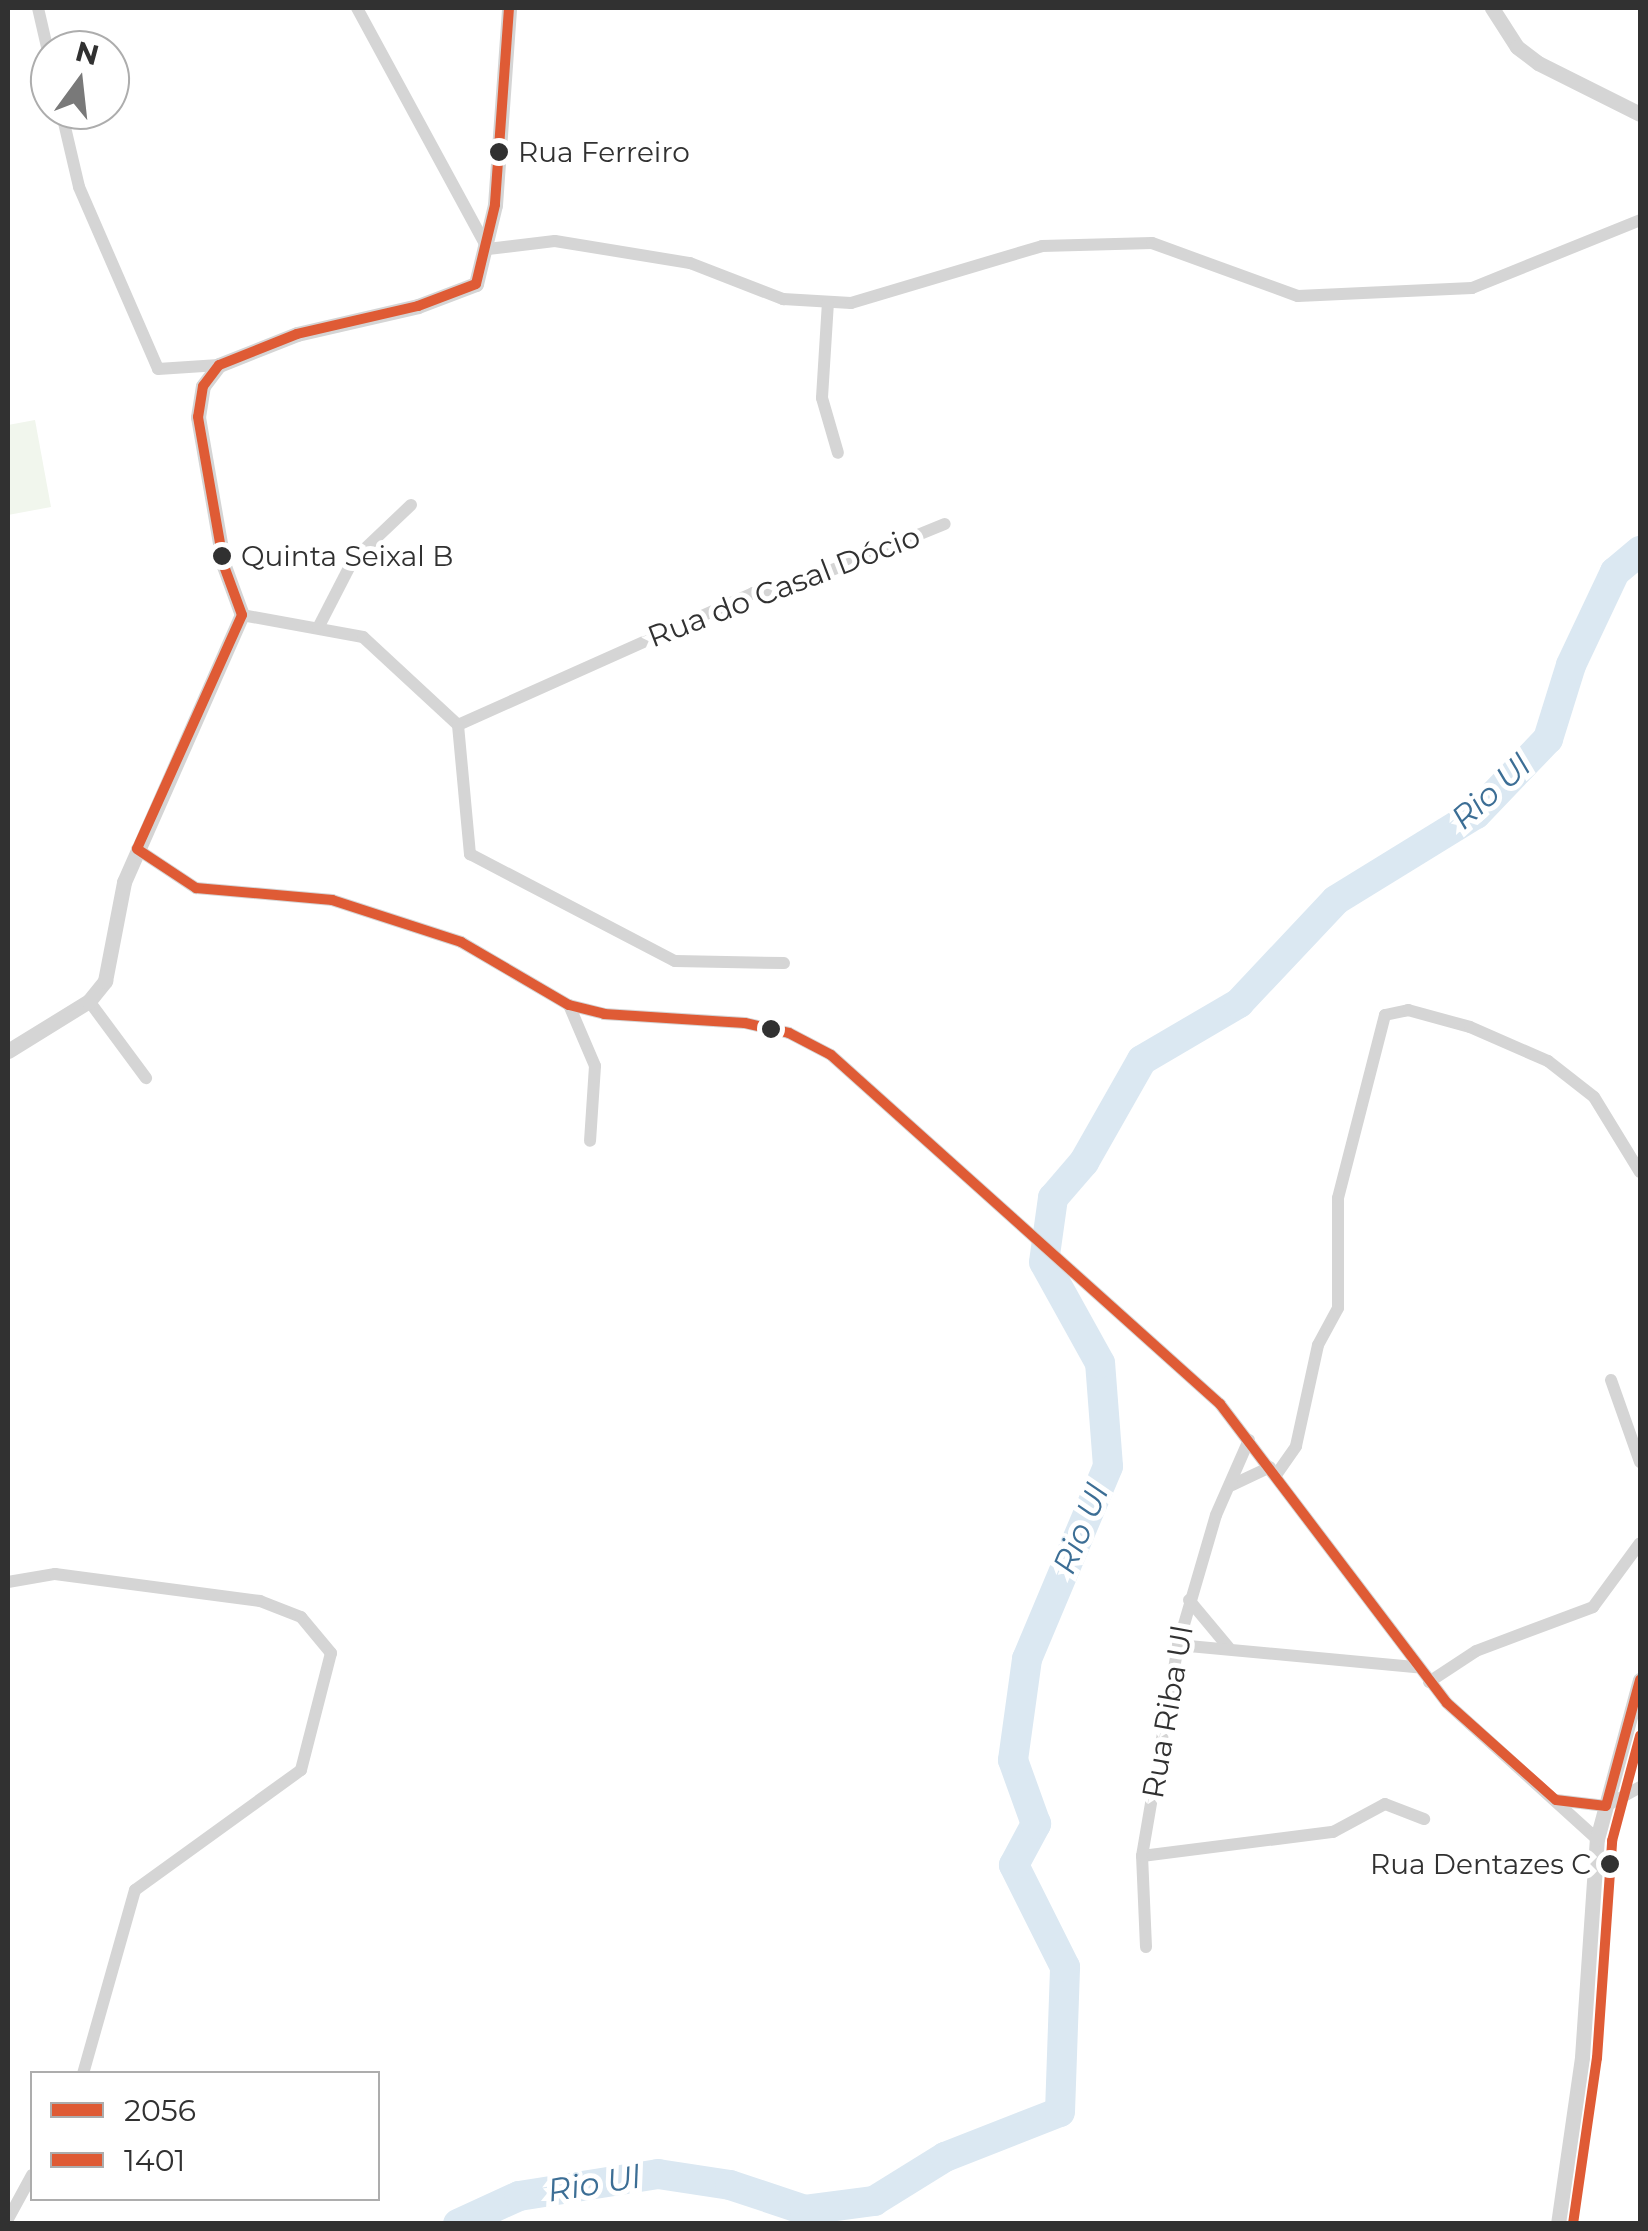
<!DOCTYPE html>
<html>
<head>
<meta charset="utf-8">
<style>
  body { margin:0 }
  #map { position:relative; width:1648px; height:2231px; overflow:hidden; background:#fff; font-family:Montserrat,sans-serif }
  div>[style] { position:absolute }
  .green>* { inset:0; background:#f1f6ed }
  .river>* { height:30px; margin:-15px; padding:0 15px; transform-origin:15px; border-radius:15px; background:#dbe8f2 }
  .minor>* { height:12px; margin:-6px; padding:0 6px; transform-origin:6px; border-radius:6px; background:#d5d5d5 }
  .tertiary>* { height:15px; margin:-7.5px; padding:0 7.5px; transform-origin:7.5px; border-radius:7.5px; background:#d5d5d5 }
  .bus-1>* { height:10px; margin:-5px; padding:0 5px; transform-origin:5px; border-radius:5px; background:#df5b35 }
  .bus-2>* { height:10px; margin:-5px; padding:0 5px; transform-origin:5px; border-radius:5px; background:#df5b35 }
  .dots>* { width:28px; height:28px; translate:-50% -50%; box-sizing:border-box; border:5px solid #fff; border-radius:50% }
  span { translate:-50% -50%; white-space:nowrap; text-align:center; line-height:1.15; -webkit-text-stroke:10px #fff; paint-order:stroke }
  .bus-label { font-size:28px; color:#313131 }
  .left { translate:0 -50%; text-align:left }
  .right { translate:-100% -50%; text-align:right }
  .street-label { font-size:30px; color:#313131 }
  .water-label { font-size:32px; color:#3c6e95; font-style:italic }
  .frame { position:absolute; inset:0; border:10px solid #313131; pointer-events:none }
  .legend { position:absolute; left:30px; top:2071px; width:350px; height:130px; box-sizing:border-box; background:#fff; border:2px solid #adadad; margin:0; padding:12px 18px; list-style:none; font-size:30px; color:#313131 }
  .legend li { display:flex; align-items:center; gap:20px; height:50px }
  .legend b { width:50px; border:2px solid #adadad }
  .north { position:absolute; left:30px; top:30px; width:100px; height:100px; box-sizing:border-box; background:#fff; border:2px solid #adadad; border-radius:50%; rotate:15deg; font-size:28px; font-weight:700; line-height:40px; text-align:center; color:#313131 }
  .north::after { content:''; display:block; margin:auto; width:35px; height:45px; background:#797979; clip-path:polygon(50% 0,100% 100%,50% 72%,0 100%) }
</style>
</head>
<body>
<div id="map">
  <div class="green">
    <div style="clip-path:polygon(35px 420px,51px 507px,8px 515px,8px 425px)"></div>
  </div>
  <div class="river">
    <div style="left:458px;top:2224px;width:67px;rotate:-24.7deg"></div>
    <div style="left:519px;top:2196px;width:141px;rotate:-9deg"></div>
    <div style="left:658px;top:2174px;width:73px;rotate:8.7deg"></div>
    <div style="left:730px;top:2185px;width:79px;rotate:18.4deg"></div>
    <div style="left:805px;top:2210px;width:70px;rotate:-7.4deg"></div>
    <div style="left:874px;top:2201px;width:84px;rotate:-31.8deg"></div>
    <div style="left:945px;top:2157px;width:123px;rotate:-21.4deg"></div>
    <div style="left:1060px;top:2112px;width:145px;rotate:-88deg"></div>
    <div style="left:1065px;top:1967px;width:114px;rotate:-116.6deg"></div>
    <div style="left:1014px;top:1865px;width:47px;rotate:-61.8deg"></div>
    <div style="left:1036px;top:1824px;width:68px;rotate:-109.8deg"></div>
    <div style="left:1013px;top:1760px;width:102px;rotate:-82.1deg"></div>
    <div style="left:1027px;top:1659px;width:209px;rotate:-67.2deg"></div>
    <div style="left:1108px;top:1466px;width:103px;rotate:-94.4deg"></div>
    <div style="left:1100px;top:1363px;width:115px;rotate:-119deg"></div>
    <div style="left:1044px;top:1262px;width:65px;rotate:-82deg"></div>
    <div style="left:1053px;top:1198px;width:48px;rotate:-49.3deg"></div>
    <div style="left:1084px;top:1162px;width:117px;rotate:-60.4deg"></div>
    <div style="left:1142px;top:1060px;width:113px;rotate:-30.4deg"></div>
    <div style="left:1239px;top:1003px;width:141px;rotate:-46.7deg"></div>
    <div style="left:1336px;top:900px;width:164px;rotate:-31.6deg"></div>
    <div style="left:1476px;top:814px;width:104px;rotate:-46.2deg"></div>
    <div style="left:1548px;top:739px;width:77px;rotate:-72.7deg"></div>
    <div style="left:1571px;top:665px;width:103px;rotate:-64.7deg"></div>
    <div style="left:1615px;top:572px;width:33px;rotate:-40deg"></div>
  </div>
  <div class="minor">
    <div style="left:38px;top:8px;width:53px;rotate:77deg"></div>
    <div style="left:357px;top:8px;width:274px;rotate:61.5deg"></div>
    <div style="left:488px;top:249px;width:67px;rotate:-6.8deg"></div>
    <div style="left:555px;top:241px;width:137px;rotate:9.3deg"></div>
    <div style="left:690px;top:263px;width:100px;rotate:21.2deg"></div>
    <div style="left:783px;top:299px;width:68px;rotate:3.4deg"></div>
    <div style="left:851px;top:303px;width:199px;rotate:-16.6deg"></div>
    <div style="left:1042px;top:246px;width:110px;rotate:-1.6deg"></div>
    <div style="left:1152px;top:243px;width:155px;rotate:20deg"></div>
    <div style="left:1298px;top:296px;width:174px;rotate:-2.6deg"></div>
    <div style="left:1472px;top:288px;width:181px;rotate:-22deg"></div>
    <div style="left:61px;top:110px;width:79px;rotate:76.8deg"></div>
    <div style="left:79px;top:187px;width:198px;rotate:66.5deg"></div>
    <div style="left:158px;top:369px;width:61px;rotate:-3.8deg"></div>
    <div style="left:828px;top:302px;width:96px;rotate:93.6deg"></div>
    <div style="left:822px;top:398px;width:57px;rotate:73.8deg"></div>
    <div style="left:242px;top:615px;width:123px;rotate:10.3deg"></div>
    <div style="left:363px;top:637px;width:129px;rotate:42.8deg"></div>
    <div style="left:458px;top:725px;width:130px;rotate:84.7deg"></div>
    <div style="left:470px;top:854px;width:231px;rotate:27.6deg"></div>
    <div style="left:675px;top:961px;width:109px;rotate:1.1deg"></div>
    <div style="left:318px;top:628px;width:76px;rotate:-62.8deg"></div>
    <div style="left:353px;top:560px;width:80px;rotate:-43.5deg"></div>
    <div style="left:458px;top:725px;width:323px;rotate:-24.1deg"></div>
    <div style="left:753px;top:593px;width:25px;rotate:-2deg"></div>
    <div style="left:778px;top:592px;width:180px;rotate:-22.2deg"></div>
    <div style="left:137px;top:849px;width:71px;rotate:33.5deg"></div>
    <div style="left:196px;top:888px;width:137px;rotate:5deg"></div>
    <div style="left:332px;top:900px;width:136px;rotate:18deg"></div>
    <div style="left:461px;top:942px;width:125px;rotate:30.3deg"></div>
    <div style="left:569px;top:1005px;width:36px;rotate:14deg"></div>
    <div style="left:604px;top:1014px;width:141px;rotate:3.7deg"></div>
    <div style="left:745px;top:1023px;width:45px;rotate:12.8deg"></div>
    <div style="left:789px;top:1033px;width:47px;rotate:27.6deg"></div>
    <div style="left:831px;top:1055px;width:523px;rotate:41.9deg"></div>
    <div style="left:1220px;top:1404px;width:375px;rotate:52.8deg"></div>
    <div style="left:1447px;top:1703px;width:202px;rotate:42.2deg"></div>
    <div style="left:89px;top:1001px;width:96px;rotate:53.5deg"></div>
    <div style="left:569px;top:1005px;width:66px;rotate:66.9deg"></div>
    <div style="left:595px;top:1066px;width:75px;rotate:93.8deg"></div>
    <div style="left:1611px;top:1380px;width:87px;rotate:70.5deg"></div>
    <div style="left:1276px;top:1475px;width:35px;rotate:-55deg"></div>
    <div style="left:1296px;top:1446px;width:103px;rotate:-77.7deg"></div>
    <div style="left:1318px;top:1345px;width:42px;rotate:-61.6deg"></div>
    <div style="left:1338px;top:1308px;width:110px;rotate:-90deg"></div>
    <div style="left:1338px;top:1198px;width:189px;rotate:-75.6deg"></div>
    <div style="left:1385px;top:1015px;width:24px;rotate:-12deg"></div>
    <div style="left:1408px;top:1010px;width:64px;rotate:15.3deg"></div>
    <div style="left:1470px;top:1027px;width:85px;rotate:23.6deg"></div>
    <div style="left:1548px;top:1061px;width:58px;rotate:38deg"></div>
    <div style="left:1594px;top:1097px;width:88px;rotate:58.5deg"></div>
    <div style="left:1232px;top:1485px;width:42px;rotate:-25.3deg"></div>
    <div style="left:8px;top:1582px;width:48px;rotate:-9.7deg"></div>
    <div style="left:55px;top:1574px;width:207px;rotate:7.5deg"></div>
    <div style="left:260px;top:1601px;width:44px;rotate:21.3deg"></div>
    <div style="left:301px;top:1617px;width:47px;rotate:50.2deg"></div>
    <div style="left:331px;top:1653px;width:121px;rotate:104.4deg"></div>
    <div style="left:301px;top:1770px;width:205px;rotate:144.1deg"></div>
    <div style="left:135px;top:1890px;width:191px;rotate:105.8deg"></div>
    <div style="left:1189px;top:1600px;width:62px;rotate:50.2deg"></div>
    <div style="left:1178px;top:1645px;width:240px;rotate:5.3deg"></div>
    <div style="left:1429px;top:1682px;width:56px;rotate:-33.4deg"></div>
    <div style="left:1476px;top:1651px;width:125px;rotate:-20.6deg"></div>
    <div style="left:1593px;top:1607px;width:79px;rotate:-53.7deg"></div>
    <div style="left:1556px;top:1800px;width:50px;rotate:6.8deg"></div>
    <div style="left:1606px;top:1806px;width:39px;rotate:-29deg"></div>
    <div style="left:1142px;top:1856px;width:193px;rotate:-7.2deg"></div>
    <div style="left:1333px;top:1832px;width:59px;rotate:-28.3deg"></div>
    <div style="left:1385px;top:1804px;width:42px;rotate:21deg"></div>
    <div style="left:1146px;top:1947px;width:91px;rotate:-92.5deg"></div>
    <div style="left:1142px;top:1856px;width:214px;rotate:-80.3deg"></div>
    <div style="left:1178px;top:1645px;width:135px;rotate:-73.7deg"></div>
    <div style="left:1216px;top:1515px;width:82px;rotate:-66.3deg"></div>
    <div style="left:8px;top:2219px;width:50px;rotate:-61.4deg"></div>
  </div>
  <div class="tertiary">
    <div style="left:1492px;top:8px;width:46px;rotate:57.3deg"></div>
    <div style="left:1517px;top:47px;width:26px;rotate:37deg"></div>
    <div style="left:1538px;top:63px;width:114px;rotate:26.6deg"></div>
    <div style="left:8px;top:1051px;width:95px;rotate:-31.7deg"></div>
    <div style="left:89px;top:1001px;width:26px;rotate:-51deg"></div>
    <div style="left:105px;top:981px;width:101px;rotate:-79.1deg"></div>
    <div style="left:124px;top:882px;width:292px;rotate:-66.2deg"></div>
    <div style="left:242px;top:615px;width:52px;rotate:-110.2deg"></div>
    <div style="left:224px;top:566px;width:151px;rotate:-99.9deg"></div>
    <div style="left:198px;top:417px;width:31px;rotate:-81deg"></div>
    <div style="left:203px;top:386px;width:26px;rotate:-53deg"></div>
    <div style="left:219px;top:365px;width:84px;rotate:-21.7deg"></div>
    <div style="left:297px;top:334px;width:124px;rotate:-13deg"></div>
    <div style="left:418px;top:306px;width:62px;rotate:-20.8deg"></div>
    <div style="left:476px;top:284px;width:81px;rotate:-76.5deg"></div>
    <div style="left:495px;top:205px;width:197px;rotate:-85.9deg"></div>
    <div style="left:1558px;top:2224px;width:169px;rotate:-81.8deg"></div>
    <div style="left:1582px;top:2057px;width:219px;rotate:-86.1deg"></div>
    <div style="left:1597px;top:1839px;width:165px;rotate:-74.9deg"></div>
  </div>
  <div class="bus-1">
    <div style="left:509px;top:8px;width:197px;rotate:94.1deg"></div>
    <div style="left:495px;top:205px;width:81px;rotate:103.5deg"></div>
    <div style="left:476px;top:284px;width:62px;rotate:159.2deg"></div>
    <div style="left:418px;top:306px;width:124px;rotate:167deg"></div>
    <div style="left:297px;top:334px;width:84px;rotate:158.3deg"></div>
    <div style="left:219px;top:365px;width:26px;rotate:127deg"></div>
    <div style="left:203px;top:386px;width:31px;rotate:99deg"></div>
    <div style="left:198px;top:417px;width:151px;rotate:80.1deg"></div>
    <div style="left:224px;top:566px;width:52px;rotate:69.8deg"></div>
    <div style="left:242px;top:615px;width:256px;rotate:114.2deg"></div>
    <div style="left:137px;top:849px;width:71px;rotate:33.5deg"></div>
    <div style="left:196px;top:888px;width:137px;rotate:5deg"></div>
    <div style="left:332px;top:900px;width:136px;rotate:18deg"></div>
    <div style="left:461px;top:942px;width:125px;rotate:30.3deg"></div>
    <div style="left:569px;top:1005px;width:36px;rotate:14deg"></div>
    <div style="left:604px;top:1014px;width:141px;rotate:3.7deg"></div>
    <div style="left:745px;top:1023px;width:45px;rotate:12.8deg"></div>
    <div style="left:789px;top:1033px;width:47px;rotate:27.6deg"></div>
    <div style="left:831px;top:1055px;width:523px;rotate:41.9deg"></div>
    <div style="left:1220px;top:1404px;width:375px;rotate:52.8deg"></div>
    <div style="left:1447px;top:1703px;width:146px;rotate:41.7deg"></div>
    <div style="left:1556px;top:1800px;width:50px;rotate:6.8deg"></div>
    <div style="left:1606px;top:1806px;width:131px;rotate:-74.9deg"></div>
  </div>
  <div class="bus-2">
    <div style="left:1573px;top:2224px;width:168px;rotate:-81.8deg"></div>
    <div style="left:1597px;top:2058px;width:218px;rotate:-86deg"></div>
    <div style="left:1612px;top:1841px;width:109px;rotate:-75.1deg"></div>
  </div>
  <div class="dots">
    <div style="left:499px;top:152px;background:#313131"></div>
    <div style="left:222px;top:556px;background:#313131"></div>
    <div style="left:771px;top:1029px;background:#313131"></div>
    <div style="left:1610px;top:1864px;background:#313131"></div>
  </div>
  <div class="bus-label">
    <span class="left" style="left:518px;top:152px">Rua Ferreiro</span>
    <span class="left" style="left:241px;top:556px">Quinta Seixal B</span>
    <span class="right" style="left:1591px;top:1864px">Rua Dentazes C</span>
  </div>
  <div class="street-label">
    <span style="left:784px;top:587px;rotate:-21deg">Rua do Casal Dócio</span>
    <span style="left:1168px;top:1712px;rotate:-80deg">Rua Riba Ul</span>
  </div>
  <div class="water-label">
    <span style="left:1491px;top:792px;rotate:-42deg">Rio Ul</span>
    <span style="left:1081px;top:1529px;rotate:-67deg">Rio Ul</span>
    <span style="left:594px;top:2184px;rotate:-9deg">Rio Ul</span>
  </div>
  <div class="frame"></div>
  <ul class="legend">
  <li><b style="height:12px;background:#df5b35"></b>2056</li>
  <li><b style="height:12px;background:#df5b35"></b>1401</li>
  </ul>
  <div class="north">N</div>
</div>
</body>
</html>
